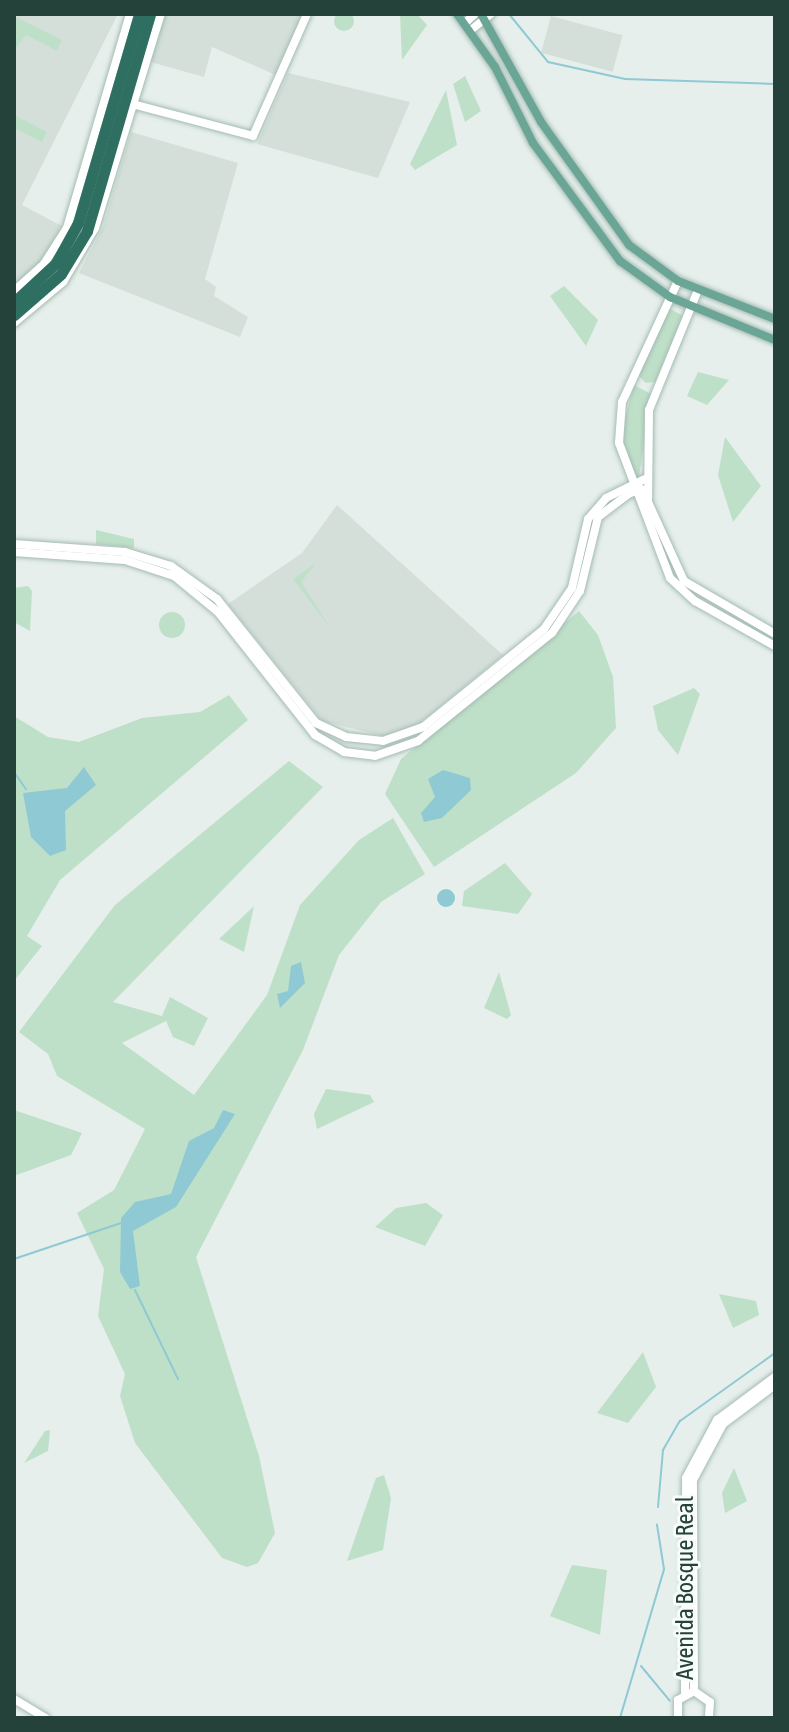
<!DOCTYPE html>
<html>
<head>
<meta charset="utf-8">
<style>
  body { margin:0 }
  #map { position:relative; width:789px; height:1732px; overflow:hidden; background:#e6efeb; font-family:"Asap Condensed",sans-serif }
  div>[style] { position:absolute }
  .built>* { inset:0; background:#d4dfda; transform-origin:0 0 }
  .green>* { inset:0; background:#bfe0c8 }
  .round { border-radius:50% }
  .water>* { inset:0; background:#8ec9d4 }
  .stream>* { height:2px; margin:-1px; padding:0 1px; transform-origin:1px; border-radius:1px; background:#8ec9d4 }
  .roads { filter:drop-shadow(0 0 2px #a4bbb3) drop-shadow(0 0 2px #a4bbb3) }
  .secondary>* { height:8px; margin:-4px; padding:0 4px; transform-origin:4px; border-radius:4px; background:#fff }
  .primary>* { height:8px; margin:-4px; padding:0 4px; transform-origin:4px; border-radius:4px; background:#6aa596 }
  .highway>* { height:11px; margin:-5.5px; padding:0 5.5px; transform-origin:5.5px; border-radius:5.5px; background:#2f6f62 }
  span { translate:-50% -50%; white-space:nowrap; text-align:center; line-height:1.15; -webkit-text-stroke:6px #f7fbf9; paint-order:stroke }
  .street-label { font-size:24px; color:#24423a }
  .frame { position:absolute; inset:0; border:16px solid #24423a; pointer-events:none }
</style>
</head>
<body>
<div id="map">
  <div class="built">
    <div style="clip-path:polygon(14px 14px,118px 14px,22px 205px,62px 226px,39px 265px,14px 288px)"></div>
    <div style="clip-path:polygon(165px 14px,303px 14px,278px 76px,212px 47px,204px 77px,147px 61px)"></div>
    <div style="left:551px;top:16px;width:74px;height:38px;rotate:15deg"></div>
    <div style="clip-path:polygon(288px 73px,410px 102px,378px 178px,257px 144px)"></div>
    <div style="clip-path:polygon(131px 132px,238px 163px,205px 279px,216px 287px,214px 296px,248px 317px,240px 337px,79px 273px,103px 227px)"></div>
    <div style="clip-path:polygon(337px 505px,503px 655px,415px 727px,383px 736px,322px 721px,228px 604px,302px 553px)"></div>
  </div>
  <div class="green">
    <div class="round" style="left:334px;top:11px;width:20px;height:20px"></div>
    <div style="clip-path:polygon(400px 14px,417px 14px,427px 25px,402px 60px)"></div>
    <div style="clip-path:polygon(16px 17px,62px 40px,57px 51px,26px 35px,14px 51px)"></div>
    <div style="clip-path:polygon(465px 76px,481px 111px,465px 122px,453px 84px)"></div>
    <div style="clip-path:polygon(446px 90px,457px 145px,415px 170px,410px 164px)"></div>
    <div style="clip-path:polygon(14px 115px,47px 132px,42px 142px,14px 128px)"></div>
    <div style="clip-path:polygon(564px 286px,598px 320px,586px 346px,550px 296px)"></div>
    <div style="clip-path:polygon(669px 308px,683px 316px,655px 382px,646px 383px,638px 375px)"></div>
    <div style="clip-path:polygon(698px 372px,729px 380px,707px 405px,687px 396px)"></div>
    <div style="clip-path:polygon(634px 385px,651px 394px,638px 484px,621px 433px)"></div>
    <div style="clip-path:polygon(725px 437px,761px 486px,733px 522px,718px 475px)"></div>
    <div style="clip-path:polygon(96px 530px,134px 539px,134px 548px,96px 544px)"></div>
    <div style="clip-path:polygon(316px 563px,301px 582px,331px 629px,293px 579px)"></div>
    <div style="clip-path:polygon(28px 586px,32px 591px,30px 631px,14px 622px,14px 588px)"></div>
    <div style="clip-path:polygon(579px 611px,598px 635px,613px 677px,616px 728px,576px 773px,434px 867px,385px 794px,401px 759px)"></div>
    <div class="round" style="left:159px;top:612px;width:26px;height:26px"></div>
    <div style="clip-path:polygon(694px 688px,700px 694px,678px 755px,658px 730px,653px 706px)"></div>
    <div style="clip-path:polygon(229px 695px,248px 720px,60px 880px,27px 936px,42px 946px,14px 981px,14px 716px,48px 737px,79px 742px,142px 718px,200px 712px)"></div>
    <div style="clip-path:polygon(289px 761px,323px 787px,113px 1002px,162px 1016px,170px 997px,208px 1018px,194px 1046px,173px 1037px,166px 1021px,122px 1043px,194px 1095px,267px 995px,300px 905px,359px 840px,393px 818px,425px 874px,381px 902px,339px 955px,303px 1050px,196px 1257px,259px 1456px,275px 1533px,258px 1563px,247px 1567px,222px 1558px,135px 1443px,120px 1396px,125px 1374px,98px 1316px,104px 1269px,77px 1213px,114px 1190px,145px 1129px,57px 1076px,48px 1054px,19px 1032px,115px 905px)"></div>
    <div style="clip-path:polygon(505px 863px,532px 894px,518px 914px,462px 906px,464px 891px)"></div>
    <div style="clip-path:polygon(254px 906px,244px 952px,219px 939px,252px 908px)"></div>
    <div style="clip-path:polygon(499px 972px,511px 1015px,507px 1019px,484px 1008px)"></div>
    <div style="clip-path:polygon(326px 1089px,370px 1095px,374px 1102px,317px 1129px,314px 1114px)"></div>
    <div style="clip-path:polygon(14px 1110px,82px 1133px,71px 1155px,14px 1176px)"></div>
    <div style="clip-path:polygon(426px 1203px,443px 1215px,425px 1246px,375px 1227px,396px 1208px)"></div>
    <div style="clip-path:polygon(719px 1294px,756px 1301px,759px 1315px,733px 1328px)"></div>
    <div style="clip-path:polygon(643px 1352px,656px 1387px,628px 1423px,597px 1413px)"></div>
    <div style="clip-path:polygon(50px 1430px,48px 1451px,24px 1463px,45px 1431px)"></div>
    <div style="clip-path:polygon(734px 1468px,747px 1501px,725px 1513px,722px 1493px)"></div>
    <div style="clip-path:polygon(384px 1475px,391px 1498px,383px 1550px,347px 1561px,376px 1478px)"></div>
    <div style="clip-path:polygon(572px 1565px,607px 1570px,600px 1635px,550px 1616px)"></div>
  </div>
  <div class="water">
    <div style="clip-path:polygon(84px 767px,96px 785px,65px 811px,66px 850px,50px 856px,31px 837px,23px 793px,67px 788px)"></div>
    <div style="clip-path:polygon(443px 770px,470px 778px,471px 790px,442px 818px,424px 822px,421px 813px,435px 797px,428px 779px)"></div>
    <div class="round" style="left:437px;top:889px;width:18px;height:18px"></div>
    <div style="clip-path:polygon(301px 962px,305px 983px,280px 1008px,277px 994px,288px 991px,291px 966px)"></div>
    <div style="clip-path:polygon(223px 1110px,235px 1114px,176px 1207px,133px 1231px,140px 1286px,130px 1289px,120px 1272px,121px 1218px,135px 1202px,171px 1194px,189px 1141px,214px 1128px)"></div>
  </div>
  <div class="stream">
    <div style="left:509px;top:14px;width:62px;rotate:50.9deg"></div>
    <div style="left:548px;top:62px;width:79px;rotate:12.4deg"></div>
    <div style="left:625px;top:79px;width:150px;rotate:1.9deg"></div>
    <div style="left:14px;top:772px;width:21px;rotate:55deg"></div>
    <div style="left:14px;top:1259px;width:113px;rotate:-18.6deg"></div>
    <div style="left:135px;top:1290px;width:99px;rotate:64.2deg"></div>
    <div style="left:658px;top:1507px;width:57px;rotate:-85deg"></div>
    <div style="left:663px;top:1450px;width:34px;rotate:-60deg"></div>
    <div style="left:680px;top:1421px;width:117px;rotate:-35.6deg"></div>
    <div style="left:641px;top:1666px;width:45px;rotate:50.4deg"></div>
    <div style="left:620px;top:1718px;width:155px;rotate:-73.5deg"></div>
    <div style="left:664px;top:1569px;width:45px;rotate:-99deg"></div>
  </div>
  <div class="roads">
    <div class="secondary">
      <div style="left:465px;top:23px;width:13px;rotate:-42deg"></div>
      <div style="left:471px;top:30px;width:26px;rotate:-39deg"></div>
      <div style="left:132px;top:104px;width:125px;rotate:14.8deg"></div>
      <div style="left:253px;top:136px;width:133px;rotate:-66.1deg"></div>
      <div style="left:678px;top:281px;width:133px;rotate:114.8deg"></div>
      <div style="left:622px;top:402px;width:41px;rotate:94.2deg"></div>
      <div style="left:619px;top:443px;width:144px;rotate:69.3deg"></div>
      <div style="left:670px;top:578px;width:34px;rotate:43deg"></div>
      <div style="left:695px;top:601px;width:92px;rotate:29.4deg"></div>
      <div style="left:698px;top:290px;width:130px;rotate:112.2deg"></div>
      <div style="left:649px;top:410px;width:92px;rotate:90.6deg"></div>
      <div style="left:648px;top:502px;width:87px;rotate:65.5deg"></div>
      <div style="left:684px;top:581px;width:105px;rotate:30.2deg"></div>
      <div style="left:14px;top:291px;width:40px;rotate:-42deg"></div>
      <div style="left:44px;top:264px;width:43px;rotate:-57.4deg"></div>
      <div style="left:67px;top:228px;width:223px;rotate:-73.6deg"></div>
      <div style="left:14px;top:323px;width:64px;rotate:-39.9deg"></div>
      <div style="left:63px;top:282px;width:63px;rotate:-59.3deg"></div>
      <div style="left:95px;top:228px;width:224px;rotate:-72.9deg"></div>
      <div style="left:14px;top:544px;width:111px;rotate:4.1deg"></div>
      <div style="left:125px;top:552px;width:48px;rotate:16.9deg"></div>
      <div style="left:171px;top:566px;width:57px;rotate:35.7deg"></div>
      <div style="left:217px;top:599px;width:159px;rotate:51.4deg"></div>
      <div style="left:316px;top:723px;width:33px;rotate:25deg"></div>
      <div style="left:346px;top:737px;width:37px;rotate:6deg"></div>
      <div style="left:383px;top:741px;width:42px;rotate:-19.3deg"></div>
      <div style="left:423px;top:727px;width:156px;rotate:-39deg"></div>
      <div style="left:544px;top:629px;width:50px;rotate:-55.7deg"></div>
      <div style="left:572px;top:588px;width:71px;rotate:-76.9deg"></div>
      <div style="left:588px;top:519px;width:28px;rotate:-49deg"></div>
      <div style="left:606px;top:498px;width:43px;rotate:-26deg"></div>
      <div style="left:14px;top:552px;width:111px;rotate:4.1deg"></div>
      <div style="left:125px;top:560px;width:52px;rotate:18.1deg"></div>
      <div style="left:174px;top:576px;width:57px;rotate:39.3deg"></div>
      <div style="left:218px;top:612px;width:157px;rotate:51.7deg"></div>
      <div style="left:315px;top:735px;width:34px;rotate:30deg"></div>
      <div style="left:344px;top:752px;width:31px;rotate:7deg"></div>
      <div style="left:375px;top:756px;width:46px;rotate:-19.2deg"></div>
      <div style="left:418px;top:741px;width:172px;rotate:-38.9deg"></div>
      <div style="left:552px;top:633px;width:50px;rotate:-56.3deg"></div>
      <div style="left:580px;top:591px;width:76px;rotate:-76.3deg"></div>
      <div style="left:598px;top:517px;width:38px;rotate:-37deg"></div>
      <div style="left:628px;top:494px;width:14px;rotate:-21deg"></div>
      <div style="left:641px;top:489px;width:9px;rotate:49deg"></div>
      <div style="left:694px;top:1691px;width:211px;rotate:-90.3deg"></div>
      <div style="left:693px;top:1480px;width:64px;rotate:-61.8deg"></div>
      <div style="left:723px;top:1424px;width:65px;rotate:-36.9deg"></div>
      <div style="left:685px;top:1693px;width:215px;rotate:-89.7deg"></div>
      <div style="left:686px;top:1478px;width:66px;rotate:-61.9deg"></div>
      <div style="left:717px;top:1420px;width:72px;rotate:-36.6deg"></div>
      <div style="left:14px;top:1699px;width:37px;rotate:31deg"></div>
      <div style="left:678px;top:1718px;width:18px;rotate:-90deg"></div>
      <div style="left:678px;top:1700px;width:18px;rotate:-29deg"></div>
      <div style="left:694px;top:1691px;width:19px;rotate:35deg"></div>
      <div style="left:710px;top:1702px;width:16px;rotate:94deg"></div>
    </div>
    <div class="primary">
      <div style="left:457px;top:14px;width:65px;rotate:54.4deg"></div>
      <div style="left:495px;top:67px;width:85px;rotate:63.4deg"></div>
      <div style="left:533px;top:143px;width:147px;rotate:53.6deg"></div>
      <div style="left:620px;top:261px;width:62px;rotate:35.8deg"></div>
      <div style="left:670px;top:297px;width:113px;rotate:22.3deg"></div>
      <div style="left:481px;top:14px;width:124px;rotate:60.9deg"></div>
      <div style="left:541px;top:122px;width:151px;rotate:54.4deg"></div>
      <div style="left:629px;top:245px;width:61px;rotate:36.3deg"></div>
      <div style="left:678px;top:281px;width:104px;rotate:21.4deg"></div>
    </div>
    <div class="highway">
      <div style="left:14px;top:302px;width:57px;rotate:-42.9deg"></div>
      <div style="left:56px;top:263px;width:46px;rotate:-61.2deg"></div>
      <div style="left:78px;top:223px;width:218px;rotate:-73.7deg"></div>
      <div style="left:14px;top:315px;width:62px;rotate:-41.1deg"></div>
      <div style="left:61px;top:274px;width:50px;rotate:-58.8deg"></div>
      <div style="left:87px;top:231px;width:226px;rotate:-73.8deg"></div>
    </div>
  </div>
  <div class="street-label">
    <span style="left:685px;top:1588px;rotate:-90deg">Avenida Bosque Real</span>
  </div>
  <div class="frame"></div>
</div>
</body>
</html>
